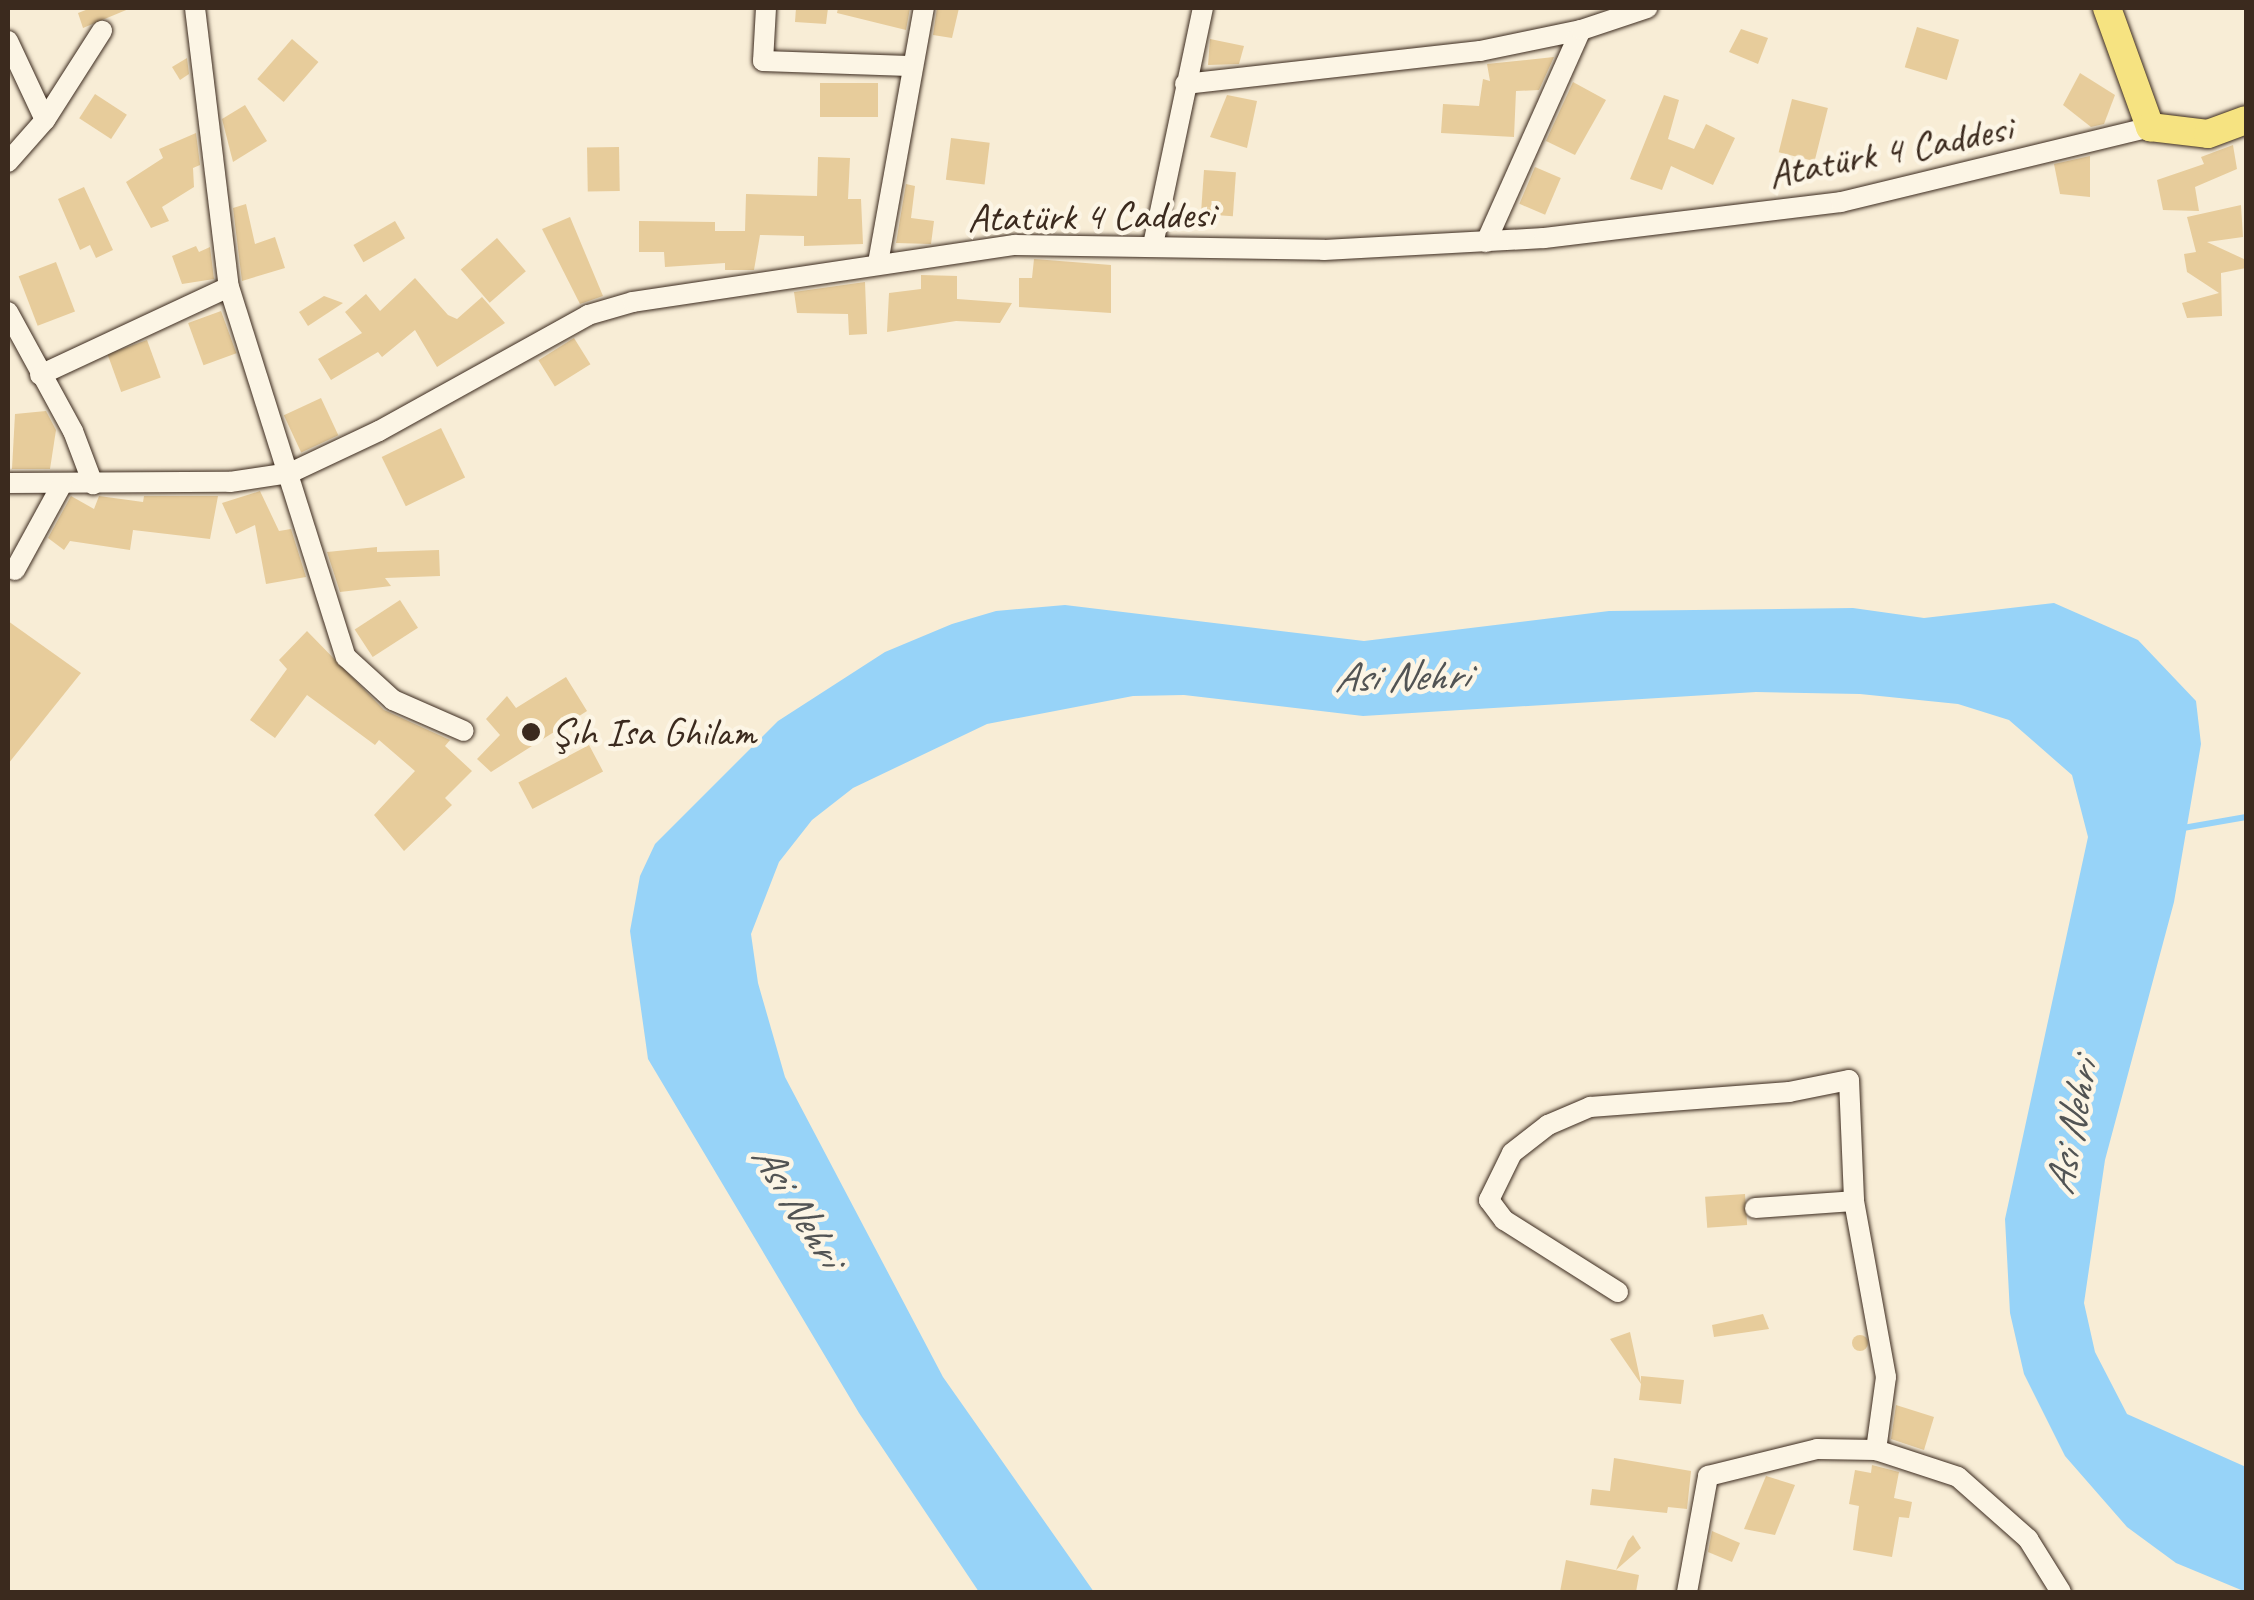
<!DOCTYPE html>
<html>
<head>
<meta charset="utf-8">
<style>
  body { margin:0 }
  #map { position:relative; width:2254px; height:1600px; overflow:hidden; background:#f8edd6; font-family:Caveat,sans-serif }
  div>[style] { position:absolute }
  .water>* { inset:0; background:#97d3f8 }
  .stream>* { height:6px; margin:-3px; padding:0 3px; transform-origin:3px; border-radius:3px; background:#97d3f8 }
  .building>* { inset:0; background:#e7cc9b; transform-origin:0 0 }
  .round { border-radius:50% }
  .roads { filter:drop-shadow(0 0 2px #3b2a1e) drop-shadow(0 0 2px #3b2a1e) }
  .minor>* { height:20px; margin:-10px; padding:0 10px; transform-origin:10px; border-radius:10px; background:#fcf5e5 }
  .major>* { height:28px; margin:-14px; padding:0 14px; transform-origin:14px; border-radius:14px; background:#f6e381 }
  .dots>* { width:28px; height:28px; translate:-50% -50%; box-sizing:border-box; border:5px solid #fcf5e5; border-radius:50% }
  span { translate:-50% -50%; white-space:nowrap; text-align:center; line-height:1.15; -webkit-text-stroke:9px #fcf5e5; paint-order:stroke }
  .street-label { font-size:40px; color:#3b2a1e }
  .poi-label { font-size:40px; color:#3b2a1e }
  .left { translate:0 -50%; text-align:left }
  .water-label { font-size:42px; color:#525454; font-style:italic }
  .frame { position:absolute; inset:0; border:10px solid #3b2a1e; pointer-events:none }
</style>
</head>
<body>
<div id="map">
  <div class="water">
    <div style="clip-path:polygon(2054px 603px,2138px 640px,2196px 701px,2201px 744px,2174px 902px,2105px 1160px,2084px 1303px,2095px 1352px,2127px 1414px,2246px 1467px,2246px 1592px,2176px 1563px,2127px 1527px,2065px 1456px,2024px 1374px,2010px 1313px,2005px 1219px,2088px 837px,2072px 775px,2009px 720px,1958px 704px,1860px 694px,1756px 692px,1363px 716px,1184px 695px,1133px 696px,987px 724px,853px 788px,812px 820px,779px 862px,751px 934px,758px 983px,785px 1077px,943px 1377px,1094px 1592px,979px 1592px,859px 1413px,648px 1059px,630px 931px,640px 876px,655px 844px,778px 721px,885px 652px,952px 624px,996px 611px,1065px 605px,1364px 641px,1609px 611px,1853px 608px,1924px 618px)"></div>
  </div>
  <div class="stream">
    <div style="left:2183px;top:828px;width:64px;rotate:-9.9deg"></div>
  </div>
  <div class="building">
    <div style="clip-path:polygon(91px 8px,131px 8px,83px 28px,78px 13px)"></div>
    <div style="clip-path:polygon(796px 8px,828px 8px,826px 24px,795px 22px)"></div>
    <div style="clip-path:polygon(838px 8px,910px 8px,906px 30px,837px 13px)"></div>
    <div style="clip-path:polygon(937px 8px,959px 8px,952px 38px,933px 35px)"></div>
    <div style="left:1917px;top:27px;width:44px;height:42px;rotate:17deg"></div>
    <div style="clip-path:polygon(1741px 29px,1768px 38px,1758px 64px,1729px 52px)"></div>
    <div style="left:292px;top:39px;width:35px;height:53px;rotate:41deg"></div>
    <div style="clip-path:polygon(1210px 39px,1244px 46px,1239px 64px,1208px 65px)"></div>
    <div style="clip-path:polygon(1554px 57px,1539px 90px,1516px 91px,1514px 137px,1441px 133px,1443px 104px,1479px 106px,1483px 79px,1490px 81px,1487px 64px)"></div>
    <div style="clip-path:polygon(187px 58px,189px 74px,180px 80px,172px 67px)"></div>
    <div style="clip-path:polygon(2080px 73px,2115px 95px,2104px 124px,2091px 127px,2063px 105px)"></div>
    <div style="clip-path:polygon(1573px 82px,1606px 100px,1575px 155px,1546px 141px)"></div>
    <div style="left:878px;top:83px;width:34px;height:58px;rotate:90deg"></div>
    <div style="left:95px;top:94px;width:38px;height:29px;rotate:33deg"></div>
    <div style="clip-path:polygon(1227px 95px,1257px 101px,1247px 148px,1210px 137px)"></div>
    <div style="clip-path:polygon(1664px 95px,1679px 100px,1668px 139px,1694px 149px,1706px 124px,1735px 138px,1713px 185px,1671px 166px,1662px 190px,1630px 179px)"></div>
    <div style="left:1792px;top:99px;width:37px;height:55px;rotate:14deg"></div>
    <div style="clip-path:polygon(245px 105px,267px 141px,233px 162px,222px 119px)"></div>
    <div style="clip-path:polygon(196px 133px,200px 165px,193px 168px,194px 187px,162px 207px,169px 221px,151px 228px,126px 182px,163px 158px,159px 149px)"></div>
    <div style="left:951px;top:138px;width:39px;height:42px;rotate:7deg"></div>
    <div style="clip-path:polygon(2233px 145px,2237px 169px,2195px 187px,2199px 211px,2163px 210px,2157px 180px,2204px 164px,2201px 157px)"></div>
    <div style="left:619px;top:147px;width:44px;height:32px;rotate:89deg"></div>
    <div style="clip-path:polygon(2090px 156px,2090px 197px,2060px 194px,2054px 164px)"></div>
    <div style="clip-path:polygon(818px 157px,850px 158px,848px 199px,861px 199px,863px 244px,804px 246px,804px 236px,760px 235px,754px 270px,725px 270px,725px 263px,665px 267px,664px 252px,639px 252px,639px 221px,715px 222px,715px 231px,745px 231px,746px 194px,817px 196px)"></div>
    <div style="left:1535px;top:167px;width:28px;height:40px;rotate:23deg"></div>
    <div style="left:1204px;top:170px;width:32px;height:44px;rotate:4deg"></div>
    <div style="clip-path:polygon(906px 184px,915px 186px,911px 218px,934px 221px,931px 244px,896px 243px)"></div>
    <div style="clip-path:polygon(84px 187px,113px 250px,96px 258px,90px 245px,80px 250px,58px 199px)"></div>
    <div style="clip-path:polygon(246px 204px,255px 244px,275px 237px,285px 268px,242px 281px,233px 208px)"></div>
    <div style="clip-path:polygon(2241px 205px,2243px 237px,2207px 242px,2246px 260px,2246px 268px,2221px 273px,2222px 316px,2187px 318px,2182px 303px,2219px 293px,2187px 272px,2184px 254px,2196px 252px,2187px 217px)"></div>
    <div style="clip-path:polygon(570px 217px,603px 296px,580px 304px,542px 229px)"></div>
    <div style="left:395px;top:221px;width:20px;height:48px;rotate:60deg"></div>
    <div style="left:497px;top:238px;width:44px;height:48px;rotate:49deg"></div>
    <div style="clip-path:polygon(196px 246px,199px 252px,210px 247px,214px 279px,182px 284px,172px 256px)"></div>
    <div style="clip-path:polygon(1034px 259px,1111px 265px,1111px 313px,1019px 307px,1019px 278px,1032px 278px)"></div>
    <div style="left:56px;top:262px;width:53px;height:40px;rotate:69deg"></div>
    <div style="clip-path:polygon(921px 275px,957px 276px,957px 299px,1012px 303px,1000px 323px,956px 321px,887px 332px,889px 293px,921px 289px)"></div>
    <div style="clip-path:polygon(415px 278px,448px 315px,457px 319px,482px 297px,505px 323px,437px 367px,415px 330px,382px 357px,378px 352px,331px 380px,318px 359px,362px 333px,345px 312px,366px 294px,380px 311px)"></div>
    <div style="clip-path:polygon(865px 282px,867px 334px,849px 335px,848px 314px,797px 313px,794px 292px)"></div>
    <div style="clip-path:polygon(324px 296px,343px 303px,308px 326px,299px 312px)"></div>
    <div style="left:221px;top:311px;width:45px;height:35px;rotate:70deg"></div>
    <div style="left:574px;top:338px;width:31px;height:42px;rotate:58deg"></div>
    <div style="left:147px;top:340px;width:40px;height:42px;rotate:70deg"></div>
    <div style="left:321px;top:398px;width:41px;height:41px;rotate:65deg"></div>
    <div style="clip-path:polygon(46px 411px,56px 430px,50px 469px,12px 469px,15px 414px)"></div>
    <div style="left:441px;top:428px;width:55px;height:66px;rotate:64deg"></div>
    <div style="clip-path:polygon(260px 491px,279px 531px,291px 529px,306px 577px,266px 584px,255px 525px,236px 534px,222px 503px)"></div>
    <div style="clip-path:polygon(71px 496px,94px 509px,99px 496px,143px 502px,144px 496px,218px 496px,210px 539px,133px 530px,130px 550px,70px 541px,64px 550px,48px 538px)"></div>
    <div style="clip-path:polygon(377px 547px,377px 552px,439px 550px,440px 576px,385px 578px,391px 586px,340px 592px,327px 552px)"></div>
    <div style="left:400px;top:600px;width:33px;height:54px;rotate:57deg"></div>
    <div style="clip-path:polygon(8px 621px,81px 673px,8px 764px)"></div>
    <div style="clip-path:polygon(307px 631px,384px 710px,450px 740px,445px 746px,472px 771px,445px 798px,452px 805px,404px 851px,374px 815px,415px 771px,379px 740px,375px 745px,307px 695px,275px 738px,250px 720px,287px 669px,279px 660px)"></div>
    <div style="clip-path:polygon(566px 677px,587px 711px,491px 772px,477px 759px,500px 735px,486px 719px,507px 696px,516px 708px)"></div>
    <div style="left:589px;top:745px;width:30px;height:80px;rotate:62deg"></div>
    <div style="left:1745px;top:1194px;width:31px;height:40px;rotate:86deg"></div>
    <div style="clip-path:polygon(1763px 1314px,1769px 1329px,1714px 1337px,1712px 1325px)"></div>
    <div style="clip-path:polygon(1630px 1332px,1641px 1383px,1641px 1376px,1684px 1380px,1681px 1404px,1639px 1400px,1641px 1384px,1610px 1339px)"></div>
    <div class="round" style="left:1852px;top:1335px;width:16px;height:16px"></div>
    <div style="clip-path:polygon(1896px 1405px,1934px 1417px,1924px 1450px,1891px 1439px)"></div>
    <div style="clip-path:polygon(1614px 1458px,1691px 1471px,1687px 1509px,1668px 1507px,1667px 1513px,1590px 1505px,1592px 1489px,1610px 1491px)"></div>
    <div style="clip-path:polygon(1872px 1465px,1899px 1472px,1894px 1498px,1912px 1502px,1909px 1518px,1899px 1517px,1892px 1557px,1853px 1550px,1859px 1506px,1849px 1504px,1855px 1470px,1871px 1473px)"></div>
    <div style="clip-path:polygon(1766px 1476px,1795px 1485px,1775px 1535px,1744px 1529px)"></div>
    <div style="clip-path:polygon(1712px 1531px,1740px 1543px,1732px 1562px,1708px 1552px)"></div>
    <div style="clip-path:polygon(1633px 1535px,1641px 1548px,1616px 1570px,1628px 1541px)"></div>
    <div style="clip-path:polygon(1566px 1560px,1639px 1575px,1636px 1592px,1560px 1592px)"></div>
  </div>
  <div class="roads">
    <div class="minor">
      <div style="left:195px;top:8px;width:281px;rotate:83.1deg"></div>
      <div style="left:229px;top:287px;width:388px;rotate:72.5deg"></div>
      <div style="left:346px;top:657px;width:64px;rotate:42.5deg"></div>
      <div style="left:393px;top:700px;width:77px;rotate:23.6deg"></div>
      <div style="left:766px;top:8px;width:53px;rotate:93.2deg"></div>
      <div style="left:763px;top:61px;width:146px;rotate:2deg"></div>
      <div style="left:8px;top:41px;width:87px;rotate:64.9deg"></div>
      <div style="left:1185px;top:84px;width:297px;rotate:-6.4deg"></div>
      <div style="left:1480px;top:51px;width:103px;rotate:-11.7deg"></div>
      <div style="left:8px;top:162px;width:56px;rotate:-48.6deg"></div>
      <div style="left:45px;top:120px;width:106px;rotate:-57.4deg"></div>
      <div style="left:1486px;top:242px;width:232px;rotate:-65.9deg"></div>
      <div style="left:1581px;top:30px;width:70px;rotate:-18.4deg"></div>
      <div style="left:1153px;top:245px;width:242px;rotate:-78.1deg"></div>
      <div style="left:878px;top:263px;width:259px;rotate:-79.8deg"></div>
      <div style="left:8px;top:312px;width:136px;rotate:61.4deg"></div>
      <div style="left:73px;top:431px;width:57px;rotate:69.3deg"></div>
      <div style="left:40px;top:375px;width:208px;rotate:-25deg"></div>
      <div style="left:8px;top:483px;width:222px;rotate:-0.3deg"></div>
      <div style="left:230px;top:482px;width:61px;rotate:-8.5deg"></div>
      <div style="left:290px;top:473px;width:98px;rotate:-25.3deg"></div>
      <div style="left:379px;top:431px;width:239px;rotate:-29deg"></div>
      <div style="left:588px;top:315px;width:47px;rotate:-16.1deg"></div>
      <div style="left:633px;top:302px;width:386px;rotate:-8.5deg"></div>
      <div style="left:1015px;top:245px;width:309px;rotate:0.9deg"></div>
      <div style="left:1324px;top:250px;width:220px;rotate:-3.1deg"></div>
      <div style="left:1544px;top:238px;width:299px;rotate:-6.9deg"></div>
      <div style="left:1841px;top:202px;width:318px;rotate:-13.6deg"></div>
      <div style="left:15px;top:570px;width:98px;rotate:-61.3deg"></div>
      <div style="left:1755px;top:1208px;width:99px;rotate:-4deg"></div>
      <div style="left:1618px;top:1292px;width:135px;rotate:-147.7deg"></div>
      <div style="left:1504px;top:1220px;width:25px;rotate:-127deg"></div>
      <div style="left:1489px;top:1200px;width:52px;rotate:-63.9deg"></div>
      <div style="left:1512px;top:1153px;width:46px;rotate:-37.9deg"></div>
      <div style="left:1548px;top:1125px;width:46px;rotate:-23.2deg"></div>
      <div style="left:1590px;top:1107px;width:200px;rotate:-4.3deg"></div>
      <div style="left:1789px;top:1092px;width:61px;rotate:-11.3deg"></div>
      <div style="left:1849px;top:1080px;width:121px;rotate:87.6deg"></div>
      <div style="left:1854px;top:1201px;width:179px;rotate:79.7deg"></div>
      <div style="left:1886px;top:1377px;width:74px;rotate:97.8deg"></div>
      <div style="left:1687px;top:1592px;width:118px;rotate:-79.7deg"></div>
      <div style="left:1708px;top:1476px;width:112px;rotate:-13.9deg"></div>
      <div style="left:1817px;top:1449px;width:59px;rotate:1deg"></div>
      <div style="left:1876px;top:1450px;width:86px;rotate:18.2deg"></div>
      <div style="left:1958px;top:1477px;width:94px;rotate:41.5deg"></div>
      <div style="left:2028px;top:1539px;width:62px;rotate:58.1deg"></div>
    </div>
    <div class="major">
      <div style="left:2107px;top:8px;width:127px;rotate:70.1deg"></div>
      <div style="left:2150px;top:127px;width:58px;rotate:6.9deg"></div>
      <div style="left:2208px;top:134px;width:40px;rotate:-20.2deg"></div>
    </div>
  </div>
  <div class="dots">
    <div style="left:531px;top:732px;background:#3b2a1e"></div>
  </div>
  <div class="street-label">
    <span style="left:1890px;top:151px;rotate:-11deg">Atatürk 4 Caddesi</span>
    <span style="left:1091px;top:216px;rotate:-1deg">Atatürk 4 Caddesi</span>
  </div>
  <div class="poi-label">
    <span class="left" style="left:551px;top:732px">Şıh Isa Ghilam</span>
  </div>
  <div class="water-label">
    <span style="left:1401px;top:677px;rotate:-1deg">Asi Nehri</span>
    <span style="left:2072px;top:1128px;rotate:-79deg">Asi Nehri</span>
    <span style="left:797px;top:1205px;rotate:58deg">Asi Nehri</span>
  </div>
  <div class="frame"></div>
</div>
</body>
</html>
